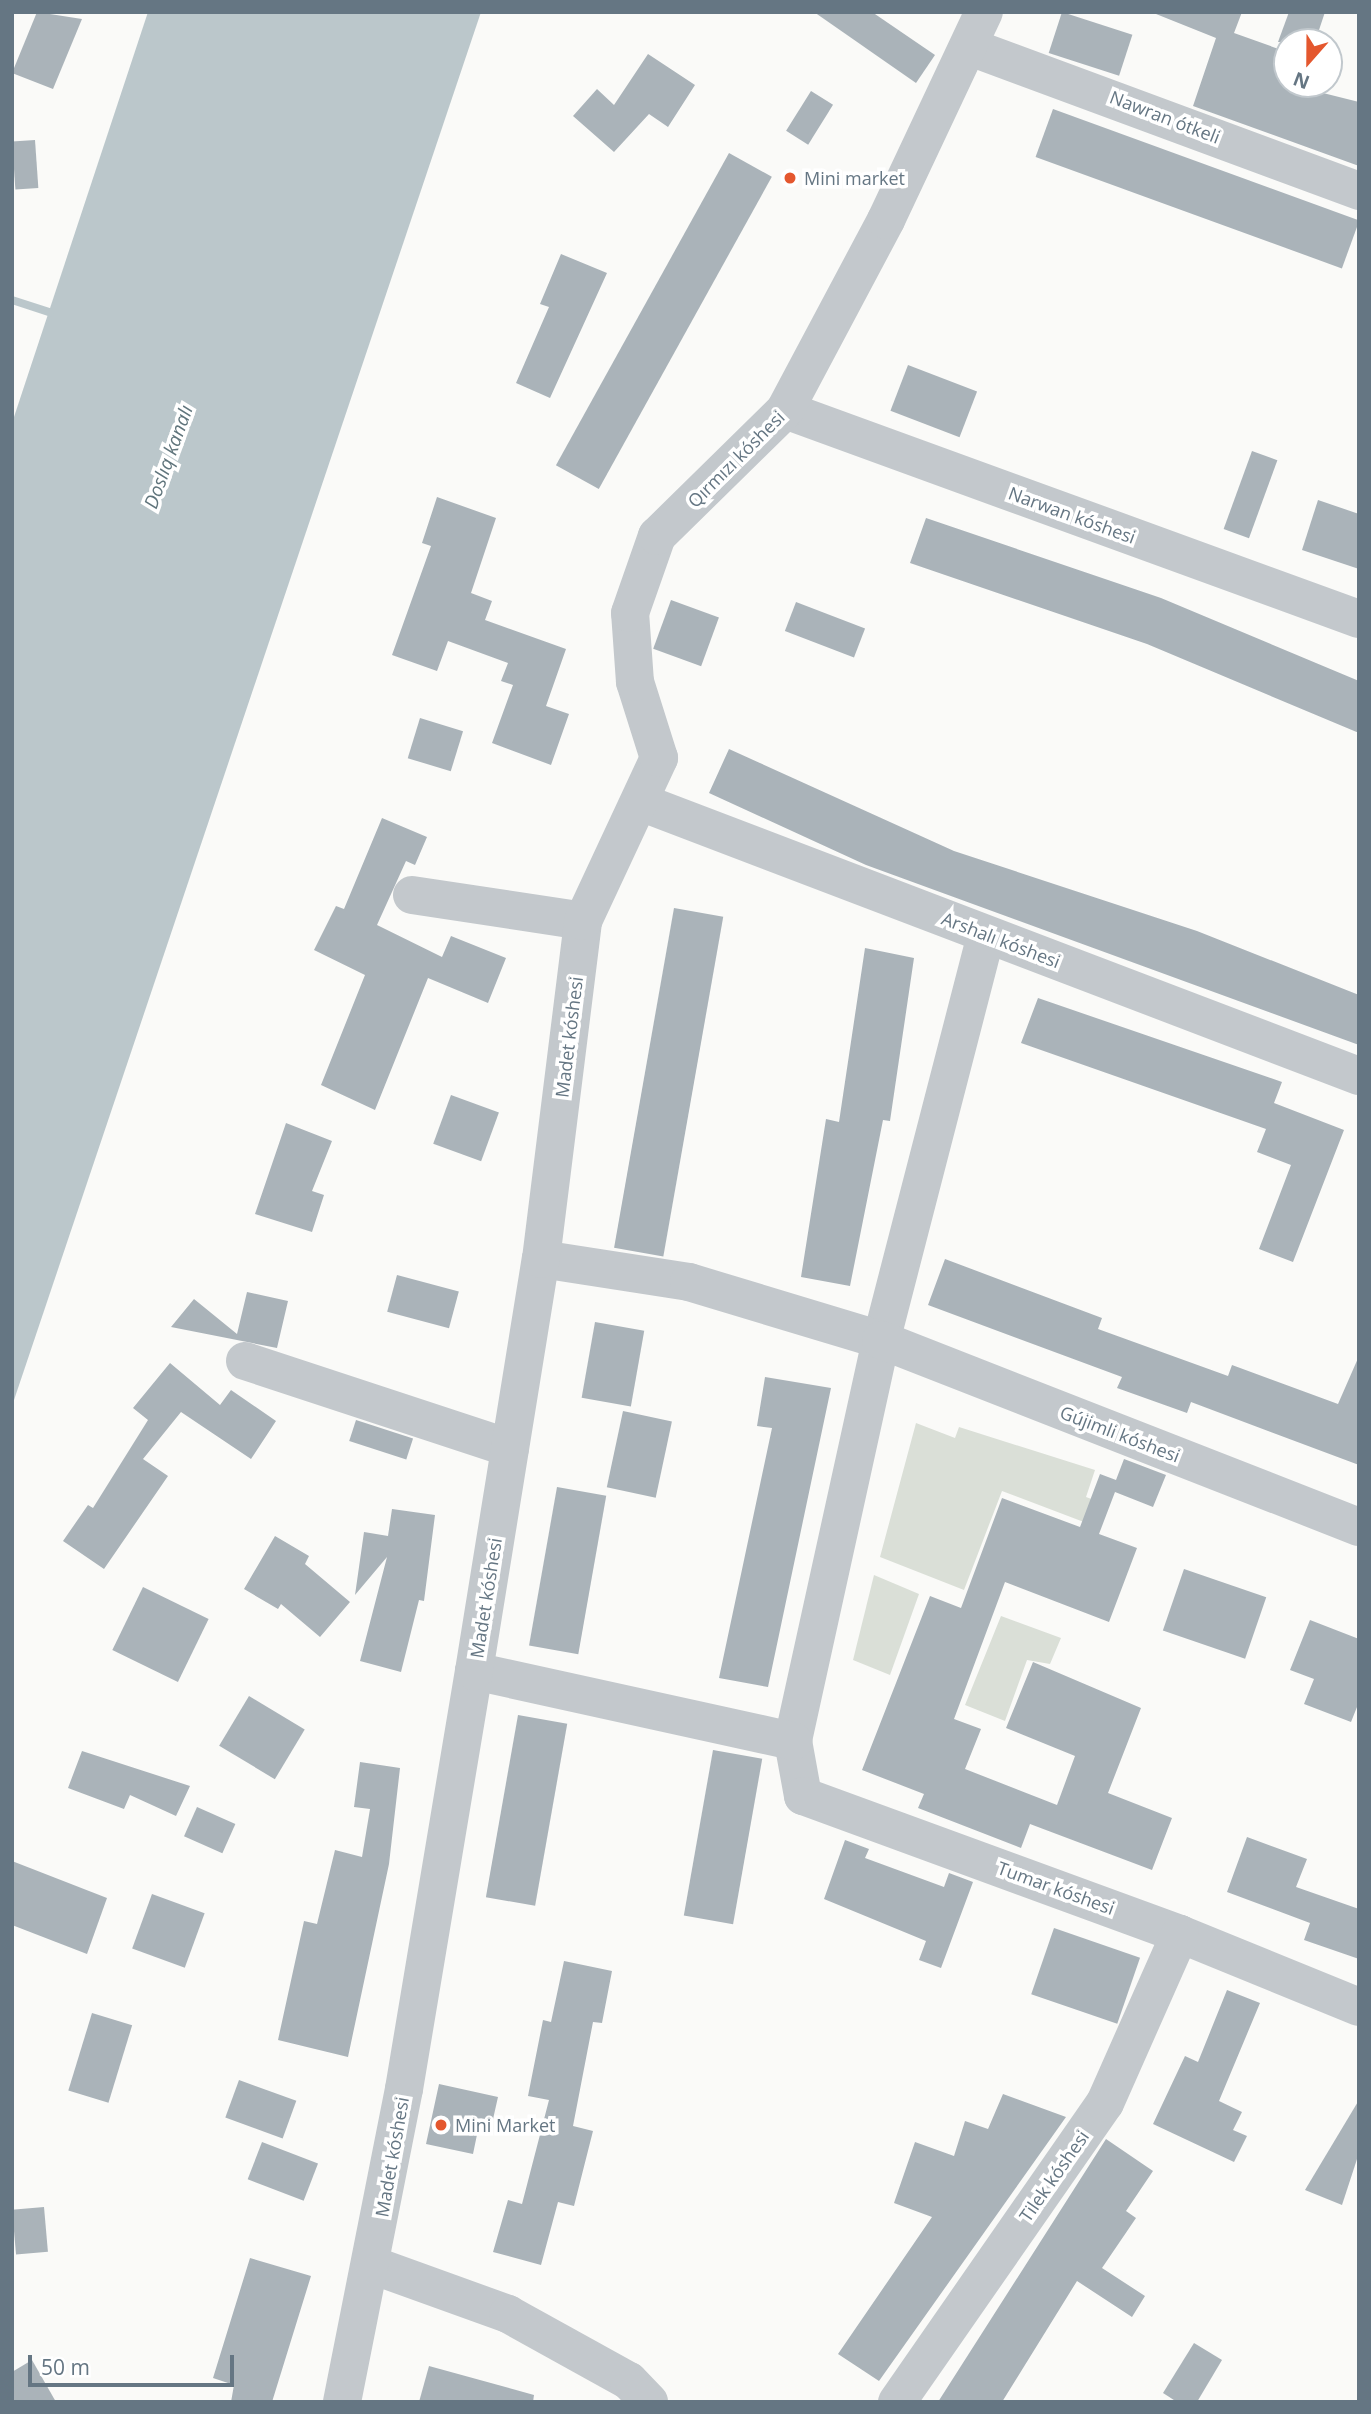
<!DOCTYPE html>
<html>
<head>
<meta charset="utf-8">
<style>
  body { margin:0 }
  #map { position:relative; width:1371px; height:2414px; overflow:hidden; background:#fafaf8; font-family:"Open Sans",sans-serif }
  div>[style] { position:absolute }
  .green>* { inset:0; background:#dadfd7 }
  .water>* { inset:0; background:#bbc7cb }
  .stream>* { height:8px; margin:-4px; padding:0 4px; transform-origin:4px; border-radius:4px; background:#bbc7cb }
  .building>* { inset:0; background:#aab3b9; transform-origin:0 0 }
  .minor>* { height:38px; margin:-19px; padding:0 19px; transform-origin:19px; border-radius:19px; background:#c3c8cc }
  .dots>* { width:19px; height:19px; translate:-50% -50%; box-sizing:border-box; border:4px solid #fff; border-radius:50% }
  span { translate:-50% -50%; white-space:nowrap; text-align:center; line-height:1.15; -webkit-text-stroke:7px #fff; paint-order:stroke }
  .street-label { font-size:18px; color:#657683 }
  .poi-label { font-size:18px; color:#657683 }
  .left { translate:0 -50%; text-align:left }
  .water-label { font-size:19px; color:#60757c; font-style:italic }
  .frame { position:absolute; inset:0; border:14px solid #657683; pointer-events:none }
  .north { position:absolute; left:1273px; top:28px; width:70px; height:70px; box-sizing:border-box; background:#fff; border:2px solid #c1c8cd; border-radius:50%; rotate:201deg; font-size:19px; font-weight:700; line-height:28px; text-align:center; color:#657683 }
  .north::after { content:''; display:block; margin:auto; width:24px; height:32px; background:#e4572e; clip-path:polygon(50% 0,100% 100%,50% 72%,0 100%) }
  .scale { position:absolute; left:28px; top:2355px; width:206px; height:32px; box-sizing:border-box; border:4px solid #657683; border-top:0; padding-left:9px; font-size:21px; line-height:24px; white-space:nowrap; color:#657683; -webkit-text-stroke:5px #fff; paint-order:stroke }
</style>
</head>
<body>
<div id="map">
  <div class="green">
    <div style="clip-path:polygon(916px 1423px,955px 1438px,959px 1427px,1095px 1470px,1086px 1497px,1105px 1504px,1097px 1527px,1002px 1491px,964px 1590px,880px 1557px)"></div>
    <div style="clip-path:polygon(874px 1575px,919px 1594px,890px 1675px,853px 1660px)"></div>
    <div style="clip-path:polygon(1001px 1616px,1061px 1638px,1050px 1664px,1027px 1660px,1005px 1721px,965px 1705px)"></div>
  </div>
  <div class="water">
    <div style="clip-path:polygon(148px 12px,481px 12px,12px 1406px,12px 423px)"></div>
  </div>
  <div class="stream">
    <div style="left:12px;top:300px;width:40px;rotate:18deg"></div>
  </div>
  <div class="building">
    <div style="clip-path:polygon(37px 12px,82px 19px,53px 89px,12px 73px)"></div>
    <div style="clip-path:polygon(814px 12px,872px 12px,935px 55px,916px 83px)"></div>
    <div style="left:1062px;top:12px;width:74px;height:43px;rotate:18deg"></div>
    <div style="clip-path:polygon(1151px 12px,1242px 12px,1234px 33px,1287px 52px,1287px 84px,1359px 102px,1359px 166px,1193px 106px,1216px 38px)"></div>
    <div style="clip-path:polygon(1289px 12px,1325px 12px,1315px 42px,1278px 42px)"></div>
    <div style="clip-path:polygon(648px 54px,695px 85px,668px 127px,649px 114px,614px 152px,573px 116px,597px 89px,614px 105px)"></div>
    <div style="left:811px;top:91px;width:26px;height:47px;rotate:32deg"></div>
    <div style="left:1053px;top:109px;width:326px;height:51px;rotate:20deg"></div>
    <div style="left:35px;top:140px;width:48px;height:23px;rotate:86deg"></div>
    <div style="left:729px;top:153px;width:49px;height:357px;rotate:29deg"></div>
    <div style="clip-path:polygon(561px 254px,607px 273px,550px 398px,516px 383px,549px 307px,540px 304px)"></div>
    <div style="left:908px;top:365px;width:74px;height:49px;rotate:21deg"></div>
    <div style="left:1252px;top:451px;width:27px;height:83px;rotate:20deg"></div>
    <div style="clip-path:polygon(437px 497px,496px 518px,471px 593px,492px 601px,485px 620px,566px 649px,546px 706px,569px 714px,551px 765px,492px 743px,513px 685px,501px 681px,508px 663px,448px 641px,437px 671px,392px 655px,431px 546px,422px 543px)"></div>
    <div style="clip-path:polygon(1318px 500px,1359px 514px,1359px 569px,1302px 550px)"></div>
    <div style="clip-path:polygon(926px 518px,1161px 598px,1359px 681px,1359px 733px,1147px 644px,910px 563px)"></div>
    <div style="left:671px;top:600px;width:51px;height:52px;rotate:20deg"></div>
    <div style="left:796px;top:602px;width:74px;height:31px;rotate:21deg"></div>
    <div style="left:420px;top:718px;width:45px;height:42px;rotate:17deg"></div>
    <div style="clip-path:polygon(729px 749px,954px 851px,1197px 931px,1359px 995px,1359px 1045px,866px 865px,709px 793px)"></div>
    <div style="clip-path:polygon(382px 818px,427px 837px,415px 865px,406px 861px,377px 925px,442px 957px,451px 936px,506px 958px,488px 1003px,428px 978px,375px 1110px,321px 1085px,365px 975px,314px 950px,336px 906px,344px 909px)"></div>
    <div style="left:674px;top:908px;width:50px;height:345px;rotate:10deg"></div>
    <div style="clip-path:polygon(865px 948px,914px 958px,890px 1121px,883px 1120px,850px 1286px,801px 1277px,826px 1119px,839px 1122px)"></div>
    <div style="clip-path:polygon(1038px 998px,1282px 1082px,1274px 1103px,1344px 1130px,1293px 1262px,1259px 1249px,1291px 1165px,1257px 1152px,1266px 1129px,1021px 1043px)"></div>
    <div style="left:451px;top:1095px;width:51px;height:52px;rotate:20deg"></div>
    <div style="clip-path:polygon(286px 1123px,332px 1141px,312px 1191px,324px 1195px,312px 1232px,255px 1214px)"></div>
    <div style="clip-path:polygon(945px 1259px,1102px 1318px,1098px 1329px,1228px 1376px,1232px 1365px,1338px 1404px,1359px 1356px,1359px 1465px,1191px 1402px,1187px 1413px,1117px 1388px,1122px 1377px,928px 1305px)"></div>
    <div style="left:397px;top:1275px;width:64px;height:38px;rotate:15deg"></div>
    <div style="clip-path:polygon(247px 1292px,288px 1301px,277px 1348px,171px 1327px,194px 1299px,237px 1334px)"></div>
    <div style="left:595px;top:1322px;width:50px;height:77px;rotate:10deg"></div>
    <div style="clip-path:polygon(170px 1363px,220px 1405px,231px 1390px,276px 1421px,251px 1459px,181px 1412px,143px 1459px,168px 1476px,104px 1569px,63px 1541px,88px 1505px,93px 1508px,148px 1420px,133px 1408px)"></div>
    <div style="clip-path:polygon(765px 1377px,831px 1388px,768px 1687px,719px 1678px,772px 1428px,757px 1426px)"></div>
    <div style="left:623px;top:1411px;width:50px;height:78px;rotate:12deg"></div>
    <div style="left:356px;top:1420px;width:60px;height:22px;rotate:18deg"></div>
    <div style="clip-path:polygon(1124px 1459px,1166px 1475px,1153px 1507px,1115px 1492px,1099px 1534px,1137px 1548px,1109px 1622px,1005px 1582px,954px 1719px,981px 1729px,965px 1769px,1057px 1805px,1075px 1756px,1006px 1728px,1033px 1662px,1141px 1708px,1108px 1793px,1172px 1818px,1152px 1870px,1030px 1824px,1021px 1848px,918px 1808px,924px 1794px,862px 1770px,930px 1596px,961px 1608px,1002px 1498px,1080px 1527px,1100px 1474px,1116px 1480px)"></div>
    <div style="left:557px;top:1487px;width:50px;height:161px;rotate:10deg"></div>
    <div style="clip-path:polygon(392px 1509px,435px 1515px,424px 1601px,419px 1600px,401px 1672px,360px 1661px,387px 1557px,355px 1595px,364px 1532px,388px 1536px)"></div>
    <div style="clip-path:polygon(275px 1536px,309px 1556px,305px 1564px,350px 1602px,320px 1637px,281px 1604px,278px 1609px,244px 1589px)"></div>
    <div style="left:1184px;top:1569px;width:87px;height:65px;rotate:19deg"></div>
    <div style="left:143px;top:1587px;width:73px;height:70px;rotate:26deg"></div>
    <div style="clip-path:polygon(1310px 1620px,1359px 1639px,1359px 1702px,1351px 1722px,1304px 1704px,1314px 1679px,1290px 1670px)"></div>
    <div style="left:249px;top:1696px;width:65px;height:58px;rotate:31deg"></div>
    <div style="left:518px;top:1715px;width:50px;height:185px;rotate:10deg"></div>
    <div style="left:713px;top:1750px;width:50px;height:168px;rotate:10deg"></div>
    <div style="clip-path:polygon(82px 1751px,190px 1786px,176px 1816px,130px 1795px,124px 1809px,68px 1788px)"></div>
    <div style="clip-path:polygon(360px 1762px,400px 1768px,389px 1864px,348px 2057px,278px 2040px,304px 1921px,317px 1924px,335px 1850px,362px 1857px,370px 1809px,354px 1807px)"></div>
    <div style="left:197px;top:1807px;width:42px;height:32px;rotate:24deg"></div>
    <div style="clip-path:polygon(1247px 1837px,1307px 1859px,1296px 1887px,1359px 1909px,1359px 1959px,1304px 1940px,1310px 1923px,1227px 1892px)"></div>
    <div style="clip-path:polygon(845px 1840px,869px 1849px,865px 1858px,944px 1887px,949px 1873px,973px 1882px,941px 1968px,919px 1960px,926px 1941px,824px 1899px)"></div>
    <div style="clip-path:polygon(12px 1861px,107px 1898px,87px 1954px,12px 1925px)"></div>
    <div style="left:152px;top:1894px;width:56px;height:58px;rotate:20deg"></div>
    <div style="left:1054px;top:1928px;width:91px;height:70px;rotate:19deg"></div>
    <div style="clip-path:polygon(564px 1961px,612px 1971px,602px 2023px,593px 2022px,573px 2126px,593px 2131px,574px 2206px,558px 2202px,541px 2265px,493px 2252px,508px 2200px,522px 2204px,549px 2100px,528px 2096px,543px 2020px,551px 2022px)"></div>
    <div style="clip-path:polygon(1227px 1990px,1260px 2003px,1219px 2101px,1242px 2112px,1233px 2130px,1247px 2136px,1234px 2162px,1153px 2124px,1185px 2056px,1198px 2062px)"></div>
    <div style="left:92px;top:2013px;width:42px;height:81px;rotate:17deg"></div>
    <div style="left:239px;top:2080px;width:61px;height:40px;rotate:20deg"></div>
    <div style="clip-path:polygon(439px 2084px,498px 2097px,491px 2128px,479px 2125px,473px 2154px,426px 2144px)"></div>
    <div style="clip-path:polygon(1003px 2094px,1066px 2117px,879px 2381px,838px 2354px,932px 2217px,894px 2203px,915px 2142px,954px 2156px,965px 2121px,988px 2129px)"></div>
    <div style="clip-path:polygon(1359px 2100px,1359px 2153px,1342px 2205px,1305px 2190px)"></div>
    <div style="clip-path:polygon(1106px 2139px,1153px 2171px,1126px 2211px,1136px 2218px,1102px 2268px,1145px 2296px,1132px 2317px,1077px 2281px,1002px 2402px,938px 2402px)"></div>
    <div style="left:262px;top:2142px;width:60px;height:40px;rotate:21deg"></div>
    <div style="left:44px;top:2207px;width:45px;height:32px;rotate:85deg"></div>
    <div style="clip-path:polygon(250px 2258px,311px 2276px,272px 2402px,231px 2402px,234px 2385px,213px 2378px)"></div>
    <div style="clip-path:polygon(1194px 2343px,1222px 2360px,1197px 2402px,1177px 2402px,1163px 2393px)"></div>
    <div style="clip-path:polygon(32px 2360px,56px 2402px,12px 2402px,12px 2372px)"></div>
    <div style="clip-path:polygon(429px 2366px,534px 2395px,533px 2402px,419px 2402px)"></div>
  </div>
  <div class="minor">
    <div style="left:970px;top:47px;width:415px;rotate:20.3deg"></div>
    <div style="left:785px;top:410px;width:611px;rotate:20.01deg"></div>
    <div style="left:643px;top:803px;width:766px;rotate:20.87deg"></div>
    <div style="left:412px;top:895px;width:173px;rotate:8.6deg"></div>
    <div style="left:986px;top:935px;width:418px;rotate:104.5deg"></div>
    <div style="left:881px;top:1340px;width:411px;rotate:102.4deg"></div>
    <div style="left:793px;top:1741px;width:56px;rotate:79.7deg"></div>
    <div style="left:803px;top:1796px;width:401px;rotate:20.1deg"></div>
    <div style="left:1180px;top:1934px;width:193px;rotate:22.2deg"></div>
    <div style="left:541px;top:1259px;width:150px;rotate:8.8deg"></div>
    <div style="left:689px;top:1282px;width:201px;rotate:16.8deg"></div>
    <div style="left:881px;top:1340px;width:513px;rotate:21.37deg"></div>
    <div style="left:245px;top:1361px;width:279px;rotate:18.2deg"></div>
    <div style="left:474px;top:1671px;width:327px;rotate:12.4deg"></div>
    <div style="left:372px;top:2265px;width:145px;rotate:19.8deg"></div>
    <div style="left:508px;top:2314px;width:138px;rotate:29deg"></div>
    <div style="left:629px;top:2381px;width:29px;rotate:46deg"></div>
    <div style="left:342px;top:2402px;width:319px;rotate:-78.8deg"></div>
    <div style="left:404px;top:2089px;width:424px;rotate:-80.5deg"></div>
    <div style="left:474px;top:1671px;width:417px;rotate:-80.8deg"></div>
    <div style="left:541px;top:1259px;width:341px;rotate:-82.9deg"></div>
    <div style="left:583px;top:921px;width:180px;rotate:-65deg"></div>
    <div style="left:659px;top:758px;width:80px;rotate:-107.5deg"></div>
    <div style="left:635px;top:682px;width:69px;rotate:-94.1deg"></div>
    <div style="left:630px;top:613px;width:82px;rotate:-70.7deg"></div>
    <div style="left:657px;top:536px;width:180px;rotate:-44.5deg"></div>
    <div style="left:785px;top:410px;width:215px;rotate:-62deg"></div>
    <div style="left:886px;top:220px;width:230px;rotate:-64.8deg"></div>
    <div style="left:897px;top:2402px;width:364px;rotate:-55.2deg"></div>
    <div style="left:1105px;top:2103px;width:185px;rotate:-66.1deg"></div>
  </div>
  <div class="dots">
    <div style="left:790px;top:178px;background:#e4572e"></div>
    <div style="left:441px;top:2125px;background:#e4572e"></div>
  </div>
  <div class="street-label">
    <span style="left:1165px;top:117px;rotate:21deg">Nawran ótkeli</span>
    <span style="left:736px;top:459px;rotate:-45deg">Qırmızı kóshesi</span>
    <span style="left:1072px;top:515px;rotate:20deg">Narwan kóshesi</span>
    <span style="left:1001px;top:940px;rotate:21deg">Arshalı kóshesi</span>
    <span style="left:569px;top:1037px;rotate:-83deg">Madet kóshesi</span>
    <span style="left:1120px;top:1434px;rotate:21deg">Gújimli kóshesi</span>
    <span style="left:486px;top:1598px;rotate:-81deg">Madet kóshesi</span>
    <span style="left:1056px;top:1888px;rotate:20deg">Tumar kóshesi</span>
    <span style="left:392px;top:2157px;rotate:-80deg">Madet kóshesi</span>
    <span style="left:1054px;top:2176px;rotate:-55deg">Tilek kóshesi</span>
  </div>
  <div class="poi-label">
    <span class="left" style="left:804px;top:178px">Mini market</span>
    <span class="left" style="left:455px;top:2125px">Mini Market</span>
  </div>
  <div class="water-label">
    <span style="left:169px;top:457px;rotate:-70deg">Doslıq kanalı</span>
  </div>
  <div class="frame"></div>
  <div class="north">N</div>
  <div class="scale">50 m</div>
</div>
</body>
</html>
